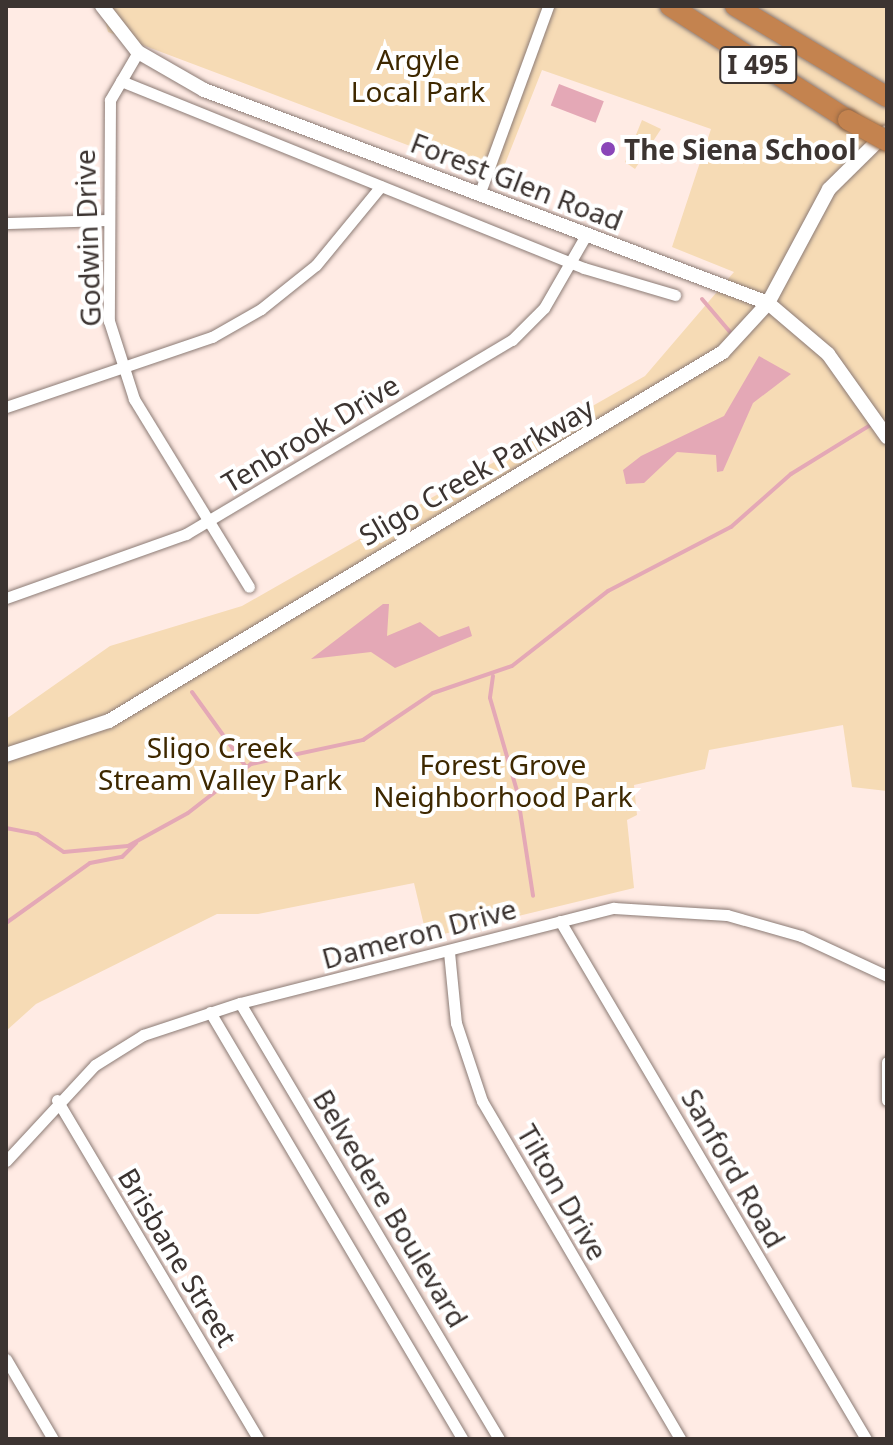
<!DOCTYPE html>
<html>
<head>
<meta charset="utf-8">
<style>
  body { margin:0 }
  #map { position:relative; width:893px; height:1445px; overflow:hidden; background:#ffebe4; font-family:"Noto Sans",sans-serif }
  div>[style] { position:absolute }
  .green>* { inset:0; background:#f6dbb5 }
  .water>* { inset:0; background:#e4a8b6; transform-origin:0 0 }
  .stream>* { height:4px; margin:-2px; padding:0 2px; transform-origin:2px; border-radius:2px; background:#e4a8b6 }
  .roads { filter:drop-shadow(0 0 2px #8c7b75) drop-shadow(0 0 2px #8c7b75) }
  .street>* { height:11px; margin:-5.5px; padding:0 5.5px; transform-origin:5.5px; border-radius:5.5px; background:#fff }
  .secondary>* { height:14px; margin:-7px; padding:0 7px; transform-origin:7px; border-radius:7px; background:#fff }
  .highway>* { height:20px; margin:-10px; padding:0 10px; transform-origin:10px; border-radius:10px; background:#c4834f }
  .bridges { filter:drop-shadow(0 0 2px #946744) drop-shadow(0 0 2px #946744) }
  .highway-bridge>* { height:20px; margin:-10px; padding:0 10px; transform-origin:10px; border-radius:10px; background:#c4834f }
  .dots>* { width:22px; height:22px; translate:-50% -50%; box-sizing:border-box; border:4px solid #fff; border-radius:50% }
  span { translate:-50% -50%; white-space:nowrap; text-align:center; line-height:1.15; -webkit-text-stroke:8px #fff; paint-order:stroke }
  .shield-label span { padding:2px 6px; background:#fff; border:2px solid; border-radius:6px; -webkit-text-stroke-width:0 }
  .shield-label { font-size:26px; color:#3c3431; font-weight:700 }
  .park-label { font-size:28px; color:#3e2800 }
  .poi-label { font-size:28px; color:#3c3431; font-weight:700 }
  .left { translate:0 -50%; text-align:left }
  .street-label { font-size:28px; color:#3c3431 }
  .frame { position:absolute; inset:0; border:8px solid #3c3431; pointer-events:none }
</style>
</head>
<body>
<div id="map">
  <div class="green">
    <div style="clip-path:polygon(101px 6px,887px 6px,887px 791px,852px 787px,843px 725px,709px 750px,705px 769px,634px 785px,637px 815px,627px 820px,634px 888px,427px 938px,414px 883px,258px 914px,217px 914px,36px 1004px,6px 1031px,6px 719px,110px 646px,242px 606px,645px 376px,734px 272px,672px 247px,711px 129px,542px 70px,503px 169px,508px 183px,108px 32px)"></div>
    <div style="clip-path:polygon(642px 120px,661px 129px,635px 169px,625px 162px)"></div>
  </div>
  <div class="water">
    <div style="left:559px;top:84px;width:48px;height:23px;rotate:21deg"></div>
    <div style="clip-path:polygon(759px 356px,791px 374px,753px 403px,723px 471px,717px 472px,716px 455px,677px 452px,644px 483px,626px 484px,623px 470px,641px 456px,724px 416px)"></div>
    <div style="clip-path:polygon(383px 604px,389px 604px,387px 636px,420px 622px,439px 637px,469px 626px,472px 636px,395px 668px,371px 652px,311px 659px)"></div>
  </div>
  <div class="stream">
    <div style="left:702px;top:299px;width:43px;rotate:49.7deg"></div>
    <div style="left:493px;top:676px;width:22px;rotate:98deg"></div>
    <div style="left:490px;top:698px;width:97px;rotate:73.8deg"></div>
    <div style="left:517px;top:791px;width:106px;rotate:81.3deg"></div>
    <div style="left:192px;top:692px;width:92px;rotate:54.2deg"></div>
    <div style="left:6px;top:828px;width:32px;rotate:11deg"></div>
    <div style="left:37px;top:834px;width:32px;rotate:34deg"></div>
    <div style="left:64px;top:852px;width:64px;rotate:-5.4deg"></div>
    <div style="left:128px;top:846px;width:68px;rotate:-28.8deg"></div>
    <div style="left:188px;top:813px;width:80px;rotate:-37.9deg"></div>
    <div style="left:251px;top:764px;width:115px;rotate:-12.1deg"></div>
    <div style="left:363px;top:740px;width:84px;rotate:-33.9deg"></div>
    <div style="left:433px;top:693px;width:83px;rotate:-18.9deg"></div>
    <div style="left:512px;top:666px;width:122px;rotate:-38deg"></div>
    <div style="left:608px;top:591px;width:139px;rotate:-27.5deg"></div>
    <div style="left:731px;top:527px;width:80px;rotate:-41.5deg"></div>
    <div style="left:791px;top:474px;width:95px;rotate:-31.7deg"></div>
    <div style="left:6px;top:923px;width:103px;rotate:-35.5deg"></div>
    <div style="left:90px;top:863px;width:33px;rotate:-11deg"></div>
    <div style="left:122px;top:857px;width:20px;rotate:-45deg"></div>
  </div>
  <div class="roads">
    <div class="street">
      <div style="left:138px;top:52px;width:56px;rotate:120.3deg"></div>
      <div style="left:110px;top:100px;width:221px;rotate:90.3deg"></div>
      <div style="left:109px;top:321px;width:82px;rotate:72.2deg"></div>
      <div style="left:134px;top:399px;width:220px;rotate:58.5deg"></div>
      <div style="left:121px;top:81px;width:499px;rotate:22deg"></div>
      <div style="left:584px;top:268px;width:95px;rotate:16.5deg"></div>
      <div style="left:479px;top:195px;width:201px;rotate:-69.9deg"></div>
      <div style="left:6px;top:223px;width:103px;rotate:-1.7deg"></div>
      <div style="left:6px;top:407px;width:218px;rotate:-18.8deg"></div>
      <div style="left:212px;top:337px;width:56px;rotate:-29.7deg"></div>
      <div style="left:261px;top:309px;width:70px;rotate:-38.7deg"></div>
      <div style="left:316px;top:265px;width:102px;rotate:-50.6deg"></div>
      <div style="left:6px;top:598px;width:191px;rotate:-19.6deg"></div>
      <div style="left:186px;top:534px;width:379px;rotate:-30.8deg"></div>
      <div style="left:512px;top:340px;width:45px;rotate:-45deg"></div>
      <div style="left:544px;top:308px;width:84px;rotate:-60.1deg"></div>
      <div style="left:560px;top:921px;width:602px;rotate:59.43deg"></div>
      <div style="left:449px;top:952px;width:71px;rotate:84.4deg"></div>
      <div style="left:456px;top:1023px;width:82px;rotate:71.6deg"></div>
      <div style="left:482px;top:1101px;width:392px;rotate:59.6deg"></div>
      <div style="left:240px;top:1003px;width:507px;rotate:59.29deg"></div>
      <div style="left:210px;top:1012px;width:496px;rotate:59.4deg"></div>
      <div style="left:887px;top:1062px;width:38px;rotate:90deg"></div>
      <div style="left:57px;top:1100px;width:394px;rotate:59.3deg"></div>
      <div style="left:6px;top:1161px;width:131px;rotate:-47.2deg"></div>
      <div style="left:95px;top:1065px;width:57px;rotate:-32deg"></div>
      <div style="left:143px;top:1035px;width:102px;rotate:-18.3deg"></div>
      <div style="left:240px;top:1003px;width:386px;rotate:-14.3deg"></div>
      <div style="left:614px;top:908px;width:113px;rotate:3.5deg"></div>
      <div style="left:727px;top:915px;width:77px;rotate:15.8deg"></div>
      <div style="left:801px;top:936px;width:95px;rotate:24.9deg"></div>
      <div style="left:6px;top:1359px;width:93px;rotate:59.6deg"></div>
    </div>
    <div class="secondary">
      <div style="left:102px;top:6px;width:58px;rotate:52deg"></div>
      <div style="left:138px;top:52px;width:76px;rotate:29.9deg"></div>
      <div style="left:204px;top:90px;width:603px;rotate:20.69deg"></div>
      <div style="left:768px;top:303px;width:79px;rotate:40.4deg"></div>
      <div style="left:828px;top:354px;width:102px;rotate:54.6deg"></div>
      <div style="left:6px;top:755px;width:108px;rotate:-18.3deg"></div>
      <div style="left:109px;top:721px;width:716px;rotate:-31deg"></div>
      <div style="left:723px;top:352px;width:67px;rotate:-47.4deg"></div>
      <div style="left:768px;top:303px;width:129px;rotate:-61.8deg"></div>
      <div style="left:829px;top:189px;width:81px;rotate:-44.5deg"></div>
    </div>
    <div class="highway">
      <div style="left:670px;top:6px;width:211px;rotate:32.6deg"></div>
      <div style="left:735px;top:6px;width:177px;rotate:30.9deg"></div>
    </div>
  </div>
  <div class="bridges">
    <div class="highway-bridge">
      <div style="left:848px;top:120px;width:44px;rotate:28.3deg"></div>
    </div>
  </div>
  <div class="dots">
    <div style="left:608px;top:149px;background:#8a45b8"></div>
  </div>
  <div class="shield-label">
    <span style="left:758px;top:65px">I 495</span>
  </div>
  <div class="park-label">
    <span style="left:418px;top:75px">Argyle<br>Local Park</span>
    <span style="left:220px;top:763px">Sligo Creek<br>Stream Valley Park</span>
    <span style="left:503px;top:780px">Forest Grove<br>Neighborhood Park</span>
  </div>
  <div class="poi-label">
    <span class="left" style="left:624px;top:149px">The Siena School</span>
  </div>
  <div class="street-label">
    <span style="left:517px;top:181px;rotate:21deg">Forest Glen Road</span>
    <span style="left:87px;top:238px;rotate:-92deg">Godwin Drive</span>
    <span style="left:310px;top:433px;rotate:-31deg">Tenbrook Drive</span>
    <span style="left:476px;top:471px;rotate:-30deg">Sligo Creek Parkway</span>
    <span style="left:419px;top:933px;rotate:-15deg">Dameron Drive</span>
    <span style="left:734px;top:1168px;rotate:60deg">Sanford Road</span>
    <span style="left:563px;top:1192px;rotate:60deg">Tilton Drive</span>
    <span style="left:391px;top:1208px;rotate:59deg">Belvedere Boulevard</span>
    <span style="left:178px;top:1257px;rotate:59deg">Brisbane Street</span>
  </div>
  <div class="frame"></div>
</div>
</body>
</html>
